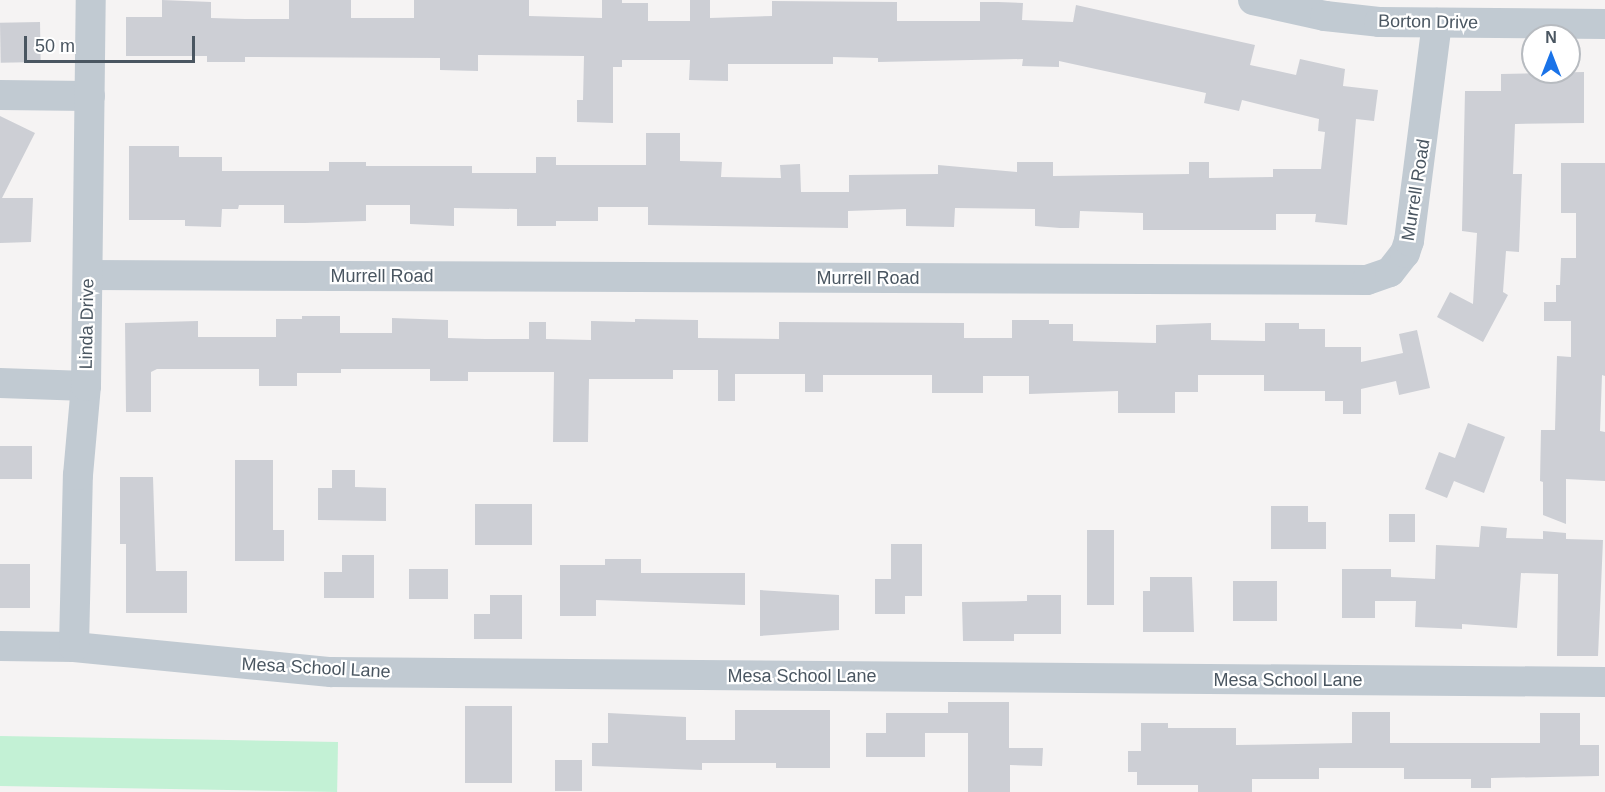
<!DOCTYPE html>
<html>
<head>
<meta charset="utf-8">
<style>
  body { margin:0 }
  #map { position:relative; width:1605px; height:792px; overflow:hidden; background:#f5f3f3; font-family:Arial,sans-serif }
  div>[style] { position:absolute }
  .green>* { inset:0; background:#c3f1d5; transform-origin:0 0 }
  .building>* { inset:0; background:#cdcfd5; transform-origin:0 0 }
  .minor>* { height:30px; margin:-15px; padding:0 15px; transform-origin:15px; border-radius:15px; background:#c1cad2 }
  span { translate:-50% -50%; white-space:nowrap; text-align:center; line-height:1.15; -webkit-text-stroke:4.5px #fff; paint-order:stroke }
  .street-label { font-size:18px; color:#4a5661 }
  .north { position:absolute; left:1521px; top:24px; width:60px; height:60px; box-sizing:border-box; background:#fff; border:2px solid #b7bbc0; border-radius:50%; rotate:0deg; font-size:16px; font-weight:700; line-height:24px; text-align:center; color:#4a5661 }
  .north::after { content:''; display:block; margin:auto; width:21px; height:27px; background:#1a73e8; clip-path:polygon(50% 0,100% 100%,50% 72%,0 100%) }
  .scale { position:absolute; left:24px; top:36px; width:171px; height:27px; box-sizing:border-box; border:3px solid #4a5661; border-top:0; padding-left:8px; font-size:18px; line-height:21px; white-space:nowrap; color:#4a5661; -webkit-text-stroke:4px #fff; paint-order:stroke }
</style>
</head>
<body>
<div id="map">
  <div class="green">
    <div style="left:338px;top:742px;width:50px;height:338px;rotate:91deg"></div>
  </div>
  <div class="building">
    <div style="clip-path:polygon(162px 0,211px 2px,211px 18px,245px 19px,289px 19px,289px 0,351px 0,351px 18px,414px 18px,414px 0,529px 0,529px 16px,602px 18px,602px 0,622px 0,622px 3px,648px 3px,648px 21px,690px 21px,690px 0,710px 0,710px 18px,772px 16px,772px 1px,897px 2px,897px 21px,980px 21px,980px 2px,998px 2px,1023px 3px,1022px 20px,1073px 22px,1076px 5px,1255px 45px,1250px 65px,1296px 75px,1300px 59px,1345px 69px,1343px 86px,1378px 90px,1374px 121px,1356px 119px,1347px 225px,1315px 222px,1316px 214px,1276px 214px,1276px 230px,1143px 230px,1143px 213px,1080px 211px,1079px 228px,1060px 228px,1035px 226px,1035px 209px,955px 208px,954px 227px,906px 226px,906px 209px,848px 211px,848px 228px,648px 225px,648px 207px,598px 207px,598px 221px,556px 221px,556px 226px,517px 226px,517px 209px,454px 208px,454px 226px,410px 224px,410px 205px,366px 205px,366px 221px,305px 223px,284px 223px,284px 205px,239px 205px,238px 209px,222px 209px,221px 227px,185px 226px,185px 220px,129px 220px,129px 146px,179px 146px,179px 157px,222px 157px,222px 171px,329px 171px,329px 162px,366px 162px,366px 166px,472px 166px,472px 173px,536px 173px,536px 157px,556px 157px,556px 165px,646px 165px,646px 133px,680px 133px,680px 161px,722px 162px,721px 177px,781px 178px,780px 165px,800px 164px,801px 192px,849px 192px,849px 175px,938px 174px,938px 165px,1017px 172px,1017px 162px,1053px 162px,1053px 176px,1189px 174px,1189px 162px,1209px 162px,1209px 178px,1273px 177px,1273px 169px,1321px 169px,1325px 132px,1318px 131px,1319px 119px,1242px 100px,1239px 111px,1204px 103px,1206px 93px,1059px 61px,1059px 67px,1022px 66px,1023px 59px,878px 62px,878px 58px,833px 57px,833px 64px,728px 64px,728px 81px,689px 80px,690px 60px,622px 60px,622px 67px,613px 67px,613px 123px,577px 122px,577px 100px,583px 100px,584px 56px,478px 55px,478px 71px,440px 70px,440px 58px,245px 57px,245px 62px,207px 62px,207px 56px,126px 56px,126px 17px,162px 17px)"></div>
    <div style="left:40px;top:22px;width:40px;height:40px;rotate:89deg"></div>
    <div style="clip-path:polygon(1584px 72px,1584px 123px,1515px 124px,1513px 174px,1522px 174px,1519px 252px,1506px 251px,1503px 292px,1508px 295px,1483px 342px,1437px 317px,1450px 292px,1473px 304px,1477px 233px,1462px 231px,1465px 91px,1501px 91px,1501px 74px)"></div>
    <div style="clip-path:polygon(0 116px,35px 133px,2px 198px,33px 198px,31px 242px,0 243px)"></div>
    <div style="clip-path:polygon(1561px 163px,1605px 163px,1605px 376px,1602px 375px,1600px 431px,1605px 432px,1605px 481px,1566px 479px,1566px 524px,1543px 515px,1543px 482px,1540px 481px,1541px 430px,1555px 430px,1557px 356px,1571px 357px,1571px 321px,1544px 321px,1544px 302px,1556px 302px,1556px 285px,1560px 285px,1561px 258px,1576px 258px,1576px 213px,1561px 213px)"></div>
    <div style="clip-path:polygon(302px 316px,340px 316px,340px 333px,392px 333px,392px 318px,448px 320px,448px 338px,485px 339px,529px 339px,529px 322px,546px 322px,546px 339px,591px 340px,591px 321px,635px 322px,635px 319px,698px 320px,698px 338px,779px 339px,779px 322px,964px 323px,964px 338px,1012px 338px,1012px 320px,1049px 320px,1049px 324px,1073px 324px,1073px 341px,1156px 343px,1156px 325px,1211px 323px,1211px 340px,1265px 341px,1265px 323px,1299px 323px,1299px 329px,1325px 329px,1325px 347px,1361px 347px,1361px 362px,1403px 353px,1399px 334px,1417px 330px,1430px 388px,1399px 395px,1396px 381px,1361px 389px,1361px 414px,1343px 414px,1343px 401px,1325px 401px,1325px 391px,1264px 391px,1264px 375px,1198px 375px,1198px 392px,1175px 392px,1175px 413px,1118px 413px,1118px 391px,1029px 394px,1029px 376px,983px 376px,983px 393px,932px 393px,932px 375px,823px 375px,823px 392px,805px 392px,805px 374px,735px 374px,735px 401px,718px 401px,718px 370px,673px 370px,673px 379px,589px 379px,588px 442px,553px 442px,554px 372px,468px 372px,468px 381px,430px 381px,430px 369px,341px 369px,341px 373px,297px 373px,297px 386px,259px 386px,259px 369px,157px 369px,151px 372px,151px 412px,126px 412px,125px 323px,198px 321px,198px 337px,276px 337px,276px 319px,302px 319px)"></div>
    <div style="clip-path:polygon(1468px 423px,1505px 437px,1484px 493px,1454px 481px,1447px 498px,1425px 489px,1439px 452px,1455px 458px)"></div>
    <div style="left:0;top:446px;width:32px;height:33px"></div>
    <div style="clip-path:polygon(235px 460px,273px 460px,273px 530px,284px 530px,284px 561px,235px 561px)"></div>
    <div style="clip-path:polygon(332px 470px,355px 470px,355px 487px,386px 488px,386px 521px,318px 520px,318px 488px,332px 488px)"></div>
    <div style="clip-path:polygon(120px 477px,153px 477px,156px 571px,187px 571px,187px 613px,126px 613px,126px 544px,120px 544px)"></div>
    <div style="left:475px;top:504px;width:57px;height:41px"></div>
    <div style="clip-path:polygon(1271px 506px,1308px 506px,1308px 522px,1326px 522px,1326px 549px,1271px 549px)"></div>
    <div style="left:1389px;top:514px;width:26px;height:28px"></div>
    <div style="clip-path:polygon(1481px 526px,1507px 528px,1506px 538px,1543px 539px,1543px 531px,1566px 533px,1566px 539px,1603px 540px,1598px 656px,1557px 656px,1558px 574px,1521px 573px,1517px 628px,1462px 624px,1462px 629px,1415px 627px,1416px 601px,1375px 601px,1375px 618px,1342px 618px,1342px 569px,1391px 569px,1391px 577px,1435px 579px,1436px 545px,1479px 547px)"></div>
    <div style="left:1087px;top:530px;width:27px;height:75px"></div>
    <div style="clip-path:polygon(891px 544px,922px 544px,922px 596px,905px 596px,905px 614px,875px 614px,875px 579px,891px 579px)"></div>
    <div style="clip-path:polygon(342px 555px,374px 555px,374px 598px,324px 598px,324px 572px,342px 572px)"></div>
    <div style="clip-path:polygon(605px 559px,641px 559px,641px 573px,745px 573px,745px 605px,596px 600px,596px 616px,560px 616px,560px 565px,605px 565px)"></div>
    <div style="left:30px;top:564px;width:44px;height:30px;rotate:90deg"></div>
    <div style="left:409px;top:569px;width:39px;height:30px"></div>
    <div style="clip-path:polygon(1150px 577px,1192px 577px,1194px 632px,1143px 632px,1143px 591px,1150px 591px)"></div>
    <div style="left:1233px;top:581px;width:44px;height:40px"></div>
    <div style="clip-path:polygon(760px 590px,839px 595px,839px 630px,760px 636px)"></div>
    <div style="clip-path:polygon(490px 595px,522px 595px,522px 639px,474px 639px,474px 614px,490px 614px)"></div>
    <div style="clip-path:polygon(1027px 595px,1061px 595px,1061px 634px,1014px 634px,1014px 641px,963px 641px,962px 602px,1027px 601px)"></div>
    <div style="clip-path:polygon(948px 702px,1009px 702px,1009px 748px,1043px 748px,1042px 766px,1010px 765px,1010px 792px,968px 792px,968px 733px,925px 733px,925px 757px,866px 757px,866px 733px,886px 733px,886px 713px,948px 713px)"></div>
    <div style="left:465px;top:706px;width:47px;height:77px"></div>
    <div style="clip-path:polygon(735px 710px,830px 710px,830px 768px,776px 768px,776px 763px,702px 763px,702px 770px,592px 766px,592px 743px,608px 743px,608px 713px,686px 717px,686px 740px,735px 740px)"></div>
    <div style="clip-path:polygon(1352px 712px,1390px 712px,1390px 743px,1540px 743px,1540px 713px,1580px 713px,1580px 745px,1599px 745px,1599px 776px,1491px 778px,1491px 788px,1471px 788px,1471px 779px,1404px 779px,1404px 768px,1319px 768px,1319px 779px,1252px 779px,1252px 792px,1198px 792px,1198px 785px,1137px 785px,1137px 772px,1128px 772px,1128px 751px,1141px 751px,1141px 723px,1168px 723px,1168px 728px,1236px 728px,1236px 745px,1352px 743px)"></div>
    <div style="left:555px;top:760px;width:27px;height:31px"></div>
  </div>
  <div class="minor">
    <div style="left:1253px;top:0;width:74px;rotate:12.5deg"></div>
    <div style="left:1325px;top:16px;width:54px;rotate:6.3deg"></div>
    <div style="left:1379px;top:22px;width:226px;rotate:0.5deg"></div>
    <div style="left:0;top:95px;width:90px;rotate:0.6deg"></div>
    <div style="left:88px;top:275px;width:1279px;rotate:0.22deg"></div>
    <div style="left:1367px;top:280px;width:24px;rotate:-19deg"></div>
    <div style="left:1390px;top:272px;width:24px;rotate:-52deg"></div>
    <div style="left:1405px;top:253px;width:13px;rotate:-72deg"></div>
    <div style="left:1409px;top:241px;width:220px;rotate:-82.7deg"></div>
    <div style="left:0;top:383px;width:86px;rotate:2deg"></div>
    <div style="left:0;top:646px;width:74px;rotate:0.8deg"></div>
    <div style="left:74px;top:647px;width:258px;rotate:5.6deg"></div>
    <div style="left:331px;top:672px;width:1274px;rotate:0.45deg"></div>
    <div style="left:74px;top:647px;width:172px;rotate:-88.7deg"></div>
    <div style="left:78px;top:475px;width:89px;rotate:-84.9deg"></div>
    <div style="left:86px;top:386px;width:386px;rotate:-89.3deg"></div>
  </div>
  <div class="street-label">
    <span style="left:1428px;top:22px;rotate:1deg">Borton Drive</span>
    <span style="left:1416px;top:190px;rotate:-81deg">Murrell Road</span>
    <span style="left:382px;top:276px">Murrell Road</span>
    <span style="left:868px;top:278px">Murrell Road</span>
    <span style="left:87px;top:324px;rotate:-89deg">Linda Drive</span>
    <span style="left:316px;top:668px;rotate:3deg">Mesa School Lane</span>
    <span style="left:802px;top:676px">Mesa School Lane</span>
    <span style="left:1288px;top:680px">Mesa School Lane</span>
  </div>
  <div class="north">N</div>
  <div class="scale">50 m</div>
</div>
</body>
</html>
